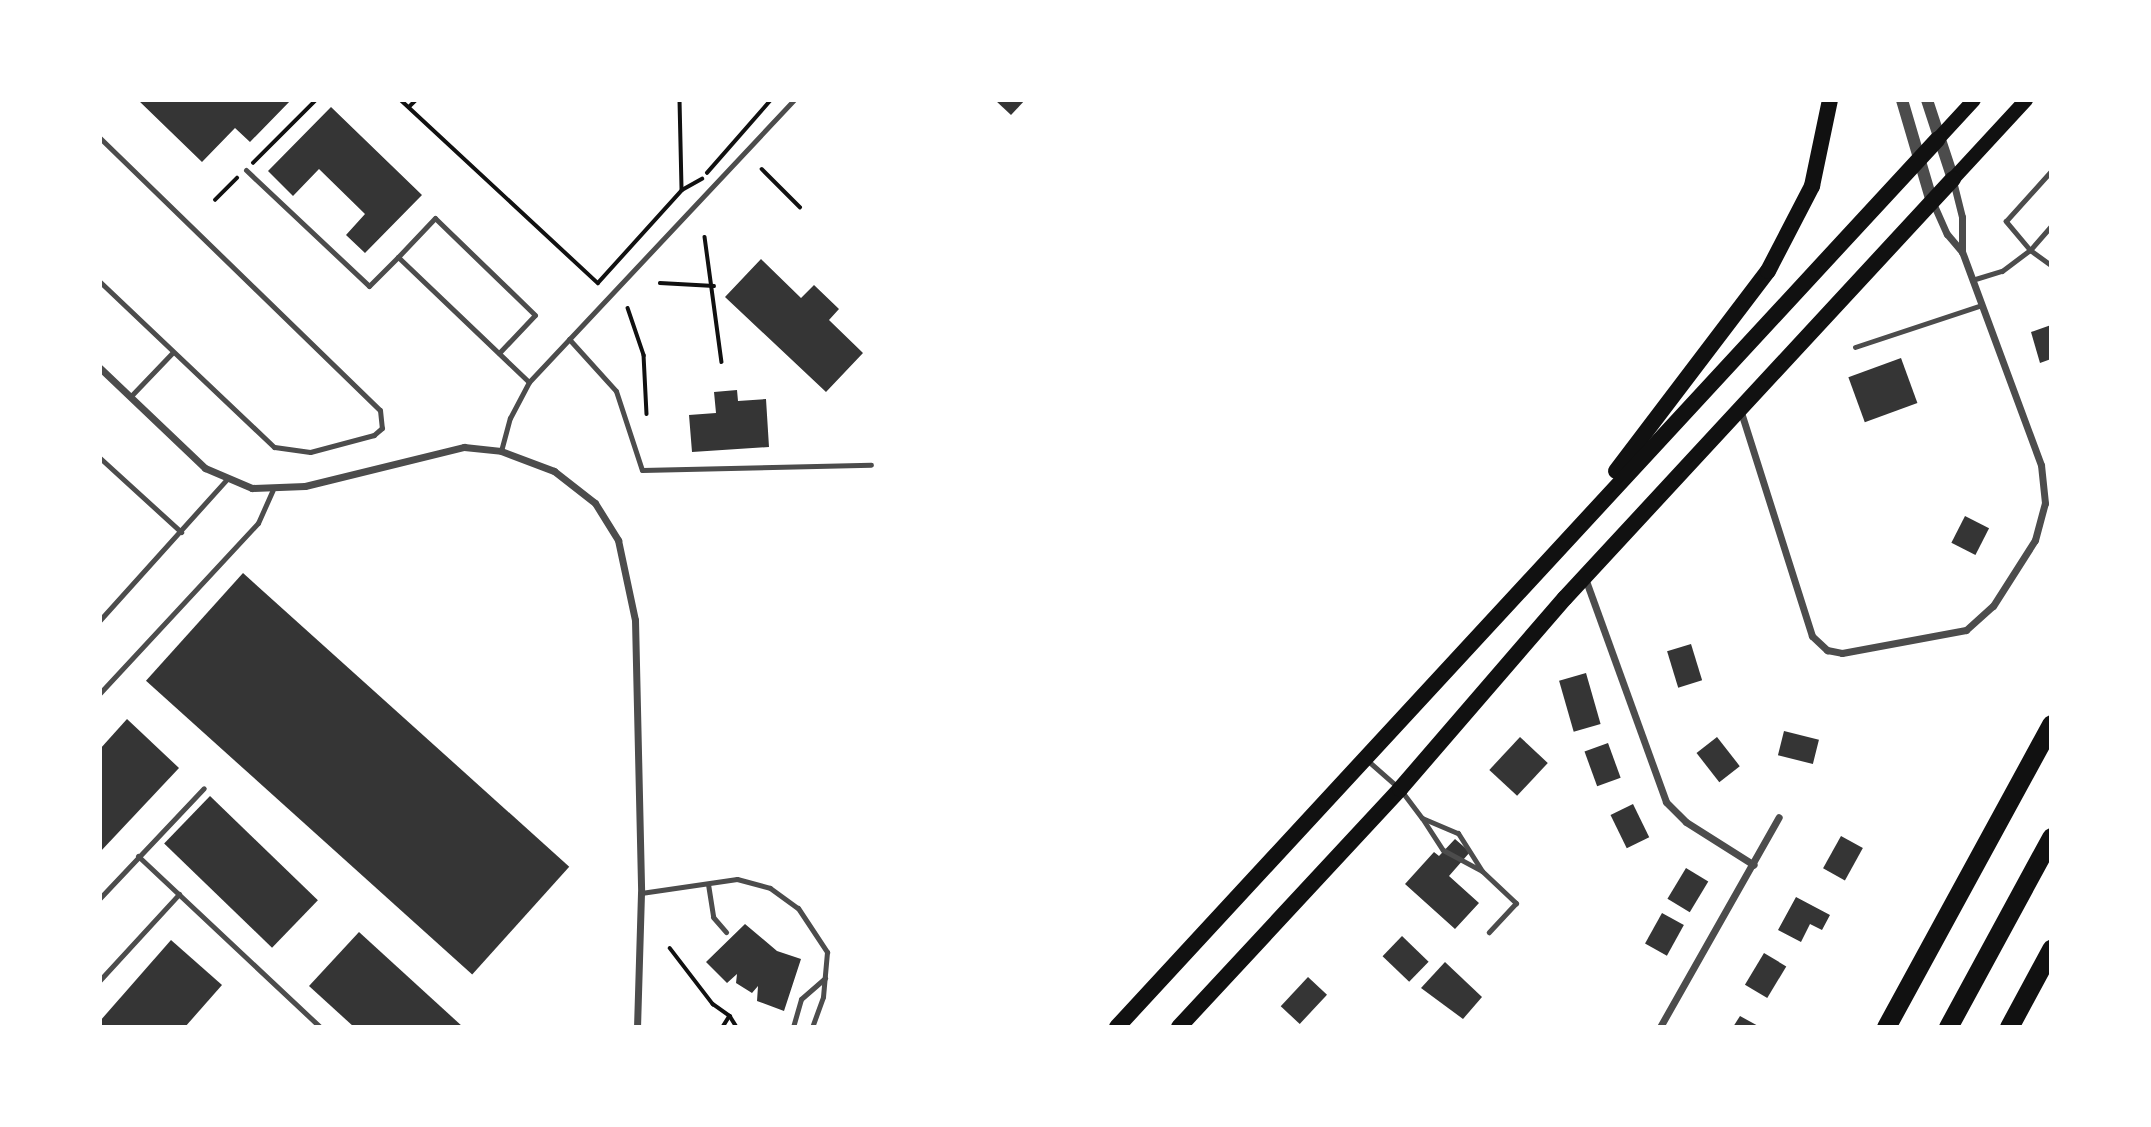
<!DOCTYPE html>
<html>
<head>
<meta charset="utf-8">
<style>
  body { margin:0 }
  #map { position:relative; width:2151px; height:1127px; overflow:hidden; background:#fff; font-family:"PT Sans Narrow",sans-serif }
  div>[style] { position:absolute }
  .building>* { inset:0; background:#353535; transform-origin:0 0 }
  .path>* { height:3.5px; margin:-1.75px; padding:0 1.75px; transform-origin:1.75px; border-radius:1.75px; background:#111 }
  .service>* { height:5px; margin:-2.5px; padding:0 2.5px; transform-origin:2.5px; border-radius:2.5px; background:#4c4c4c }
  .minor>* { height:7px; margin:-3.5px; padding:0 3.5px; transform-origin:3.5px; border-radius:3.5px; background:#4c4c4c }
  .tertiary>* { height:12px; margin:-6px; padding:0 6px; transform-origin:6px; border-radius:6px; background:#4c4c4c }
  .secondary>* { height:14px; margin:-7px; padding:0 7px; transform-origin:7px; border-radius:7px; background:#111 }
  .primary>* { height:16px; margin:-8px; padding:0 8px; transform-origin:8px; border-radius:8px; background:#111 }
  .motorway>* { height:19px; margin:-9.5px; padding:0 9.5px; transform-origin:9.5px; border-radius:9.5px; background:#111 }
  span { translate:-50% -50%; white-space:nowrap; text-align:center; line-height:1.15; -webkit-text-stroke:6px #fff; paint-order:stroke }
  .frame { position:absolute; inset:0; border:102px solid #fff; pointer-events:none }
</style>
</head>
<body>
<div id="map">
  <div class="building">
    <div style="clip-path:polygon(138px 100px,291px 100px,250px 142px,235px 128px,202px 162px)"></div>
    <div style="clip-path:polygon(995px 100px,1025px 100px,1011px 115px)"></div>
    <div style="clip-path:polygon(331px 107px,422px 195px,365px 253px,346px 235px,365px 214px,319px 169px,293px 196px,268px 171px)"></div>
    <div style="clip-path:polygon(761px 259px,801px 298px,814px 285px,839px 309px,829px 320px,863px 353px,826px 392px,725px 297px)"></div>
    <div style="clip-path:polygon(2051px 325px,2051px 359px,2040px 363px,2031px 332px)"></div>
    <div style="left:1901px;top:358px;width:48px;height:56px;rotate:70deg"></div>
    <div style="clip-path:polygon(737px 390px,738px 401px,766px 399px,769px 447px,692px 452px,689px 415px,716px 413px,714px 392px)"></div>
    <div style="left:1965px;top:516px;width:27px;height:30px;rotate:27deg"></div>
    <div style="left:243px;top:573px;width:439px;height:145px;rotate:42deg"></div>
    <div style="left:1691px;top:644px;width:38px;height:25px;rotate:73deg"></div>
    <div style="left:1586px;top:673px;width:53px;height:28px;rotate:74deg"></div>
    <div style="clip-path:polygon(127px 719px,179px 768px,100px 852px,100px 749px)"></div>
    <div style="left:1784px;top:731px;width:36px;height:25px;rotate:14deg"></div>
    <div style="left:1520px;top:737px;width:38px;height:45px;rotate:43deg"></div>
    <div style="left:1717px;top:737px;width:37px;height:26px;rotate:52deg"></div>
    <div style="left:1608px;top:743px;width:37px;height:25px;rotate:70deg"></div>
    <div style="left:210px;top:796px;width:150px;height:66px;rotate:44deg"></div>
    <div style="left:1633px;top:804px;width:37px;height:25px;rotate:64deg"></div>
    <div style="left:1841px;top:836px;width:25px;height:37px;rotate:29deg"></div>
    <div style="clip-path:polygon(1455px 839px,1470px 852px,1449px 876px,1479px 903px,1455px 929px,1405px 884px,1434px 852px,1439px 856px)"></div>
    <div style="left:1686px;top:868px;width:26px;height:36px;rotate:31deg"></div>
    <div style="clip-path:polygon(1796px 897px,1830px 915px,1822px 930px,1810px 924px,1801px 942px,1778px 930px)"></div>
    <div style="left:1662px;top:913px;width:25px;height:35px;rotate:29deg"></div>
    <div style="clip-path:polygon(745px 924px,777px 951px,801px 959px,784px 1011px,757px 1001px,758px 986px,752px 993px,736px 983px,737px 974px,727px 983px,706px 962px)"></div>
    <div style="clip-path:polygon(359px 932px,463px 1027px,354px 1027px,309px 986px)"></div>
    <div style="left:1402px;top:936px;width:37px;height:28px;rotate:44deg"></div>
    <div style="clip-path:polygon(171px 940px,222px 985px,185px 1027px,100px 1027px,100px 1021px)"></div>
    <div style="left:1764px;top:953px;width:26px;height:37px;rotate:31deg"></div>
    <div style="clip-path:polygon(1445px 962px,1482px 997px,1463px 1019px,1421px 988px)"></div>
    <div style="left:1308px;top:977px;width:26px;height:40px;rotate:43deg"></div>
    <div style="clip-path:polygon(1740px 1016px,1760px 1027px,1733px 1027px)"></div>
  </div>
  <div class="path">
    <div style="left:401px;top:100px;width:269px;rotate:42.9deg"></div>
    <div style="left:598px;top:283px;width:125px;rotate:-47.9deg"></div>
    <div style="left:682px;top:190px;width:23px;rotate:-29deg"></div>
    <div style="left:680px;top:100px;width:90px;rotate:88.7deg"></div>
    <div style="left:409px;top:107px;width:10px;rotate:-45deg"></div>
    <div style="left:253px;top:163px;width:89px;rotate:-45deg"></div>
    <div style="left:762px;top:169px;width:54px;rotate:45deg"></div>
    <div style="left:707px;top:173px;width:97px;rotate:-48.8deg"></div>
    <div style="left:215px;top:200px;width:31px;rotate:-45deg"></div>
    <div style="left:705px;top:237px;width:126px;rotate:82.3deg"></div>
    <div style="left:660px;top:283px;width:54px;rotate:3.2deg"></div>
    <div style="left:628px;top:308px;width:50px;rotate:71.2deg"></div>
    <div style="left:644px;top:355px;width:59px;rotate:87.1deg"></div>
    <div style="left:670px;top:948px;width:71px;rotate:52.5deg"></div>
    <div style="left:713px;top:1004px;width:21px;rotate:35deg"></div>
    <div style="left:730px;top:1016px;width:13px;rotate:122deg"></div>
    <div style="left:730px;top:1016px;width:13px;rotate:58deg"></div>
  </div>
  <div class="service">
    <div style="left:100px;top:138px;width:390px;rotate:44.2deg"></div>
    <div style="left:380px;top:410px;width:18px;rotate:84deg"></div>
    <div style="left:382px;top:428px;width:11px;rotate:139deg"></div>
    <div style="left:374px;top:435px;width:66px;rotate:165.1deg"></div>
    <div style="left:310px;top:452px;width:36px;rotate:-172deg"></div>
    <div style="left:274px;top:447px;width:240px;rotate:-136.5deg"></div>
    <div style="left:246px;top:170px;width:169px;rotate:43.3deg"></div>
    <div style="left:369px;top:286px;width:41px;rotate:-45deg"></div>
    <div style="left:2051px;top:226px;width:32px;rotate:131deg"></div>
    <div style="left:2030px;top:250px;width:26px;rotate:36deg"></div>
    <div style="left:1972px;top:280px;width:31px;rotate:-17deg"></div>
    <div style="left:2002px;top:271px;width:35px;rotate:-37deg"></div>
    <div style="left:2030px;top:250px;width:38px;rotate:-130deg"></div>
    <div style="left:2006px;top:221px;width:67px;rotate:-48deg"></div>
    <div style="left:569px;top:339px;width:70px;rotate:47.9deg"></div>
    <div style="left:616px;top:391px;width:83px;rotate:71.8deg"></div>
    <div style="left:642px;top:470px;width:229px;rotate:-1.3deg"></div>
    <div style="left:1855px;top:347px;width:134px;rotate:-18.3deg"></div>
    <div style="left:499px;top:353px;width:52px;rotate:-46.5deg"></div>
    <div style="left:535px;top:315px;width:139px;rotate:-135.9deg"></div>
    <div style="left:435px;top:218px;width:54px;rotate:133.5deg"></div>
    <div style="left:398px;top:257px;width:181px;rotate:43.7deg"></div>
    <div style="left:130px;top:397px;width:62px;rotate:-46.3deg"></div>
    <div style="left:501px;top:451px;width:34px;rotate:-75deg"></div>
    <div style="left:510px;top:418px;width:41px;rotate:-62.2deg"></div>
    <div style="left:529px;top:382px;width:387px;rotate:-46.8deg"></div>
    <div style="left:100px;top:458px;width:110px;rotate:42.4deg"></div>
    <div style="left:100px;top:620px;width:190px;rotate:-48deg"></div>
    <div style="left:100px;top:693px;width:232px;rotate:-47.1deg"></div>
    <div style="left:258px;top:523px;width:36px;rotate:-66deg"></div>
    <div style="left:1367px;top:760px;width:44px;rotate:41.3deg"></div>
    <div style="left:1400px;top:789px;width:36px;rotate:53deg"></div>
    <div style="left:1422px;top:818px;width:39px;rotate:23deg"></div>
    <div style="left:1458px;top:833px;width:45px;rotate:57.7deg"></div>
    <div style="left:1422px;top:818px;width:38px;rotate:57deg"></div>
    <div style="left:1443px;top:850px;width:44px;rotate:28.3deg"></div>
    <div style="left:1482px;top:871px;width:47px;rotate:43.3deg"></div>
    <div style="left:1516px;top:903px;width:40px;rotate:133deg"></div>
    <div style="left:138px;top:856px;width:250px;rotate:43.2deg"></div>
    <div style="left:708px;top:884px;width:33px;rotate:81deg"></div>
    <div style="left:713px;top:917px;width:20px;rotate:49deg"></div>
    <div style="left:641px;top:893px;width:97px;rotate:-8.3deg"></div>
    <div style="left:737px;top:879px;width:34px;rotate:15deg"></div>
    <div style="left:770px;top:888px;width:34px;rotate:36deg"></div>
    <div style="left:798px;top:908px;width:53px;rotate:56.6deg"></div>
    <div style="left:827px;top:952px;width:45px;rotate:95.1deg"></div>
    <div style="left:823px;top:997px;width:32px;rotate:110deg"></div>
    <div style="left:100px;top:898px;width:151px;rotate:-46.6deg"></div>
    <div style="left:100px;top:980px;width:117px;rotate:-47.4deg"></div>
    <div style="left:793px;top:1027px;width:29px;rotate:-74deg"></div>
    <div style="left:801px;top:999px;width:32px;rotate:-41deg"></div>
  </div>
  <div class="minor">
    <div style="left:1933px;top:203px;width:34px;rotate:66deg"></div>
    <div style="left:1947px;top:234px;width:23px;rotate:50deg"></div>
    <div style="left:100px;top:368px;width:145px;rotate:43.6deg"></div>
    <div style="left:205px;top:468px;width:51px;rotate:23.1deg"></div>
    <div style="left:252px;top:488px;width:53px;rotate:-2.2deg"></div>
    <div style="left:305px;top:486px;width:164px;rotate:-13.8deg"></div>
    <div style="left:464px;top:447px;width:37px;rotate:6deg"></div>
    <div style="left:501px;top:451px;width:57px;rotate:20.7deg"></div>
    <div style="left:554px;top:471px;width:52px;rotate:38deg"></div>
    <div style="left:595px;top:503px;width:44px;rotate:58.1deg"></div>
    <div style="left:618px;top:540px;width:82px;rotate:78deg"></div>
    <div style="left:635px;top:620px;width:273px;rotate:88.7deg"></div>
    <div style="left:641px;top:893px;width:134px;rotate:91.7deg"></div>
    <div style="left:1740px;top:409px;width:238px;rotate:72.4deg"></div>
    <div style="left:1812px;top:636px;width:21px;rotate:43deg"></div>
    <div style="left:1827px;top:650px;width:15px;rotate:11deg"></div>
    <div style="left:1842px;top:653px;width:126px;rotate:-10.5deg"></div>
    <div style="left:1966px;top:630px;width:36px;rotate:-42deg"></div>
    <div style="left:1993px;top:606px;width:78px;rotate:-57.5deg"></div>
    <div style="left:2035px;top:540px;width:38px;rotate:-75deg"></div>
    <div style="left:2045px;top:503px;width:38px;rotate:-96deg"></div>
    <div style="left:2041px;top:465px;width:227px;rotate:-110.3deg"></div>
    <div style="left:1962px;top:252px;width:35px;rotate:-90deg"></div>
    <div style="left:1962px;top:217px;width:38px;rotate:-104deg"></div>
    <div style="left:1585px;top:578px;width:238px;rotate:70.1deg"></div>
    <div style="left:1666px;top:802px;width:28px;rotate:45deg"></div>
    <div style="left:1686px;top:822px;width:80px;rotate:32.3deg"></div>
    <div style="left:1660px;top:1027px;width:241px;rotate:-60.5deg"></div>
  </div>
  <div class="tertiary">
    <div style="left:1902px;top:100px;width:106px;rotate:73.6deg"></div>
    <div style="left:1927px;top:100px;width:83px;rotate:71.8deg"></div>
  </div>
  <div class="secondary">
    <div style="left:1938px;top:139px;width:53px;rotate:-47.3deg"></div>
    <div style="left:1953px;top:179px;width:108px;rotate:-47.3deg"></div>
  </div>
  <div class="primary">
    <div style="left:1616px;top:471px;width:251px;rotate:-52.8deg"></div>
    <div style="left:1768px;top:271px;width:96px;rotate:-62.6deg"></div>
    <div style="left:1812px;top:186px;width:88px;rotate:-78.2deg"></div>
    <div style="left:1117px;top:1027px;width:1209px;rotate:-47.25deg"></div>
    <div style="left:1179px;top:1027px;width:325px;rotate:-47.1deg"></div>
    <div style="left:1400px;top:789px;width:252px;rotate:-49.2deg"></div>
    <div style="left:1565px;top:598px;width:571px;rotate:-47.2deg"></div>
  </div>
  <div class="motorway">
    <div style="left:1886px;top:1027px;width:345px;rotate:-61.4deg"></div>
    <div style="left:1948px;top:1027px;width:216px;rotate:-61.5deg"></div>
    <div style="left:2009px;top:1027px;width:89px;rotate:-61.7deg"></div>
  </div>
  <div class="frame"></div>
</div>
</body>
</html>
